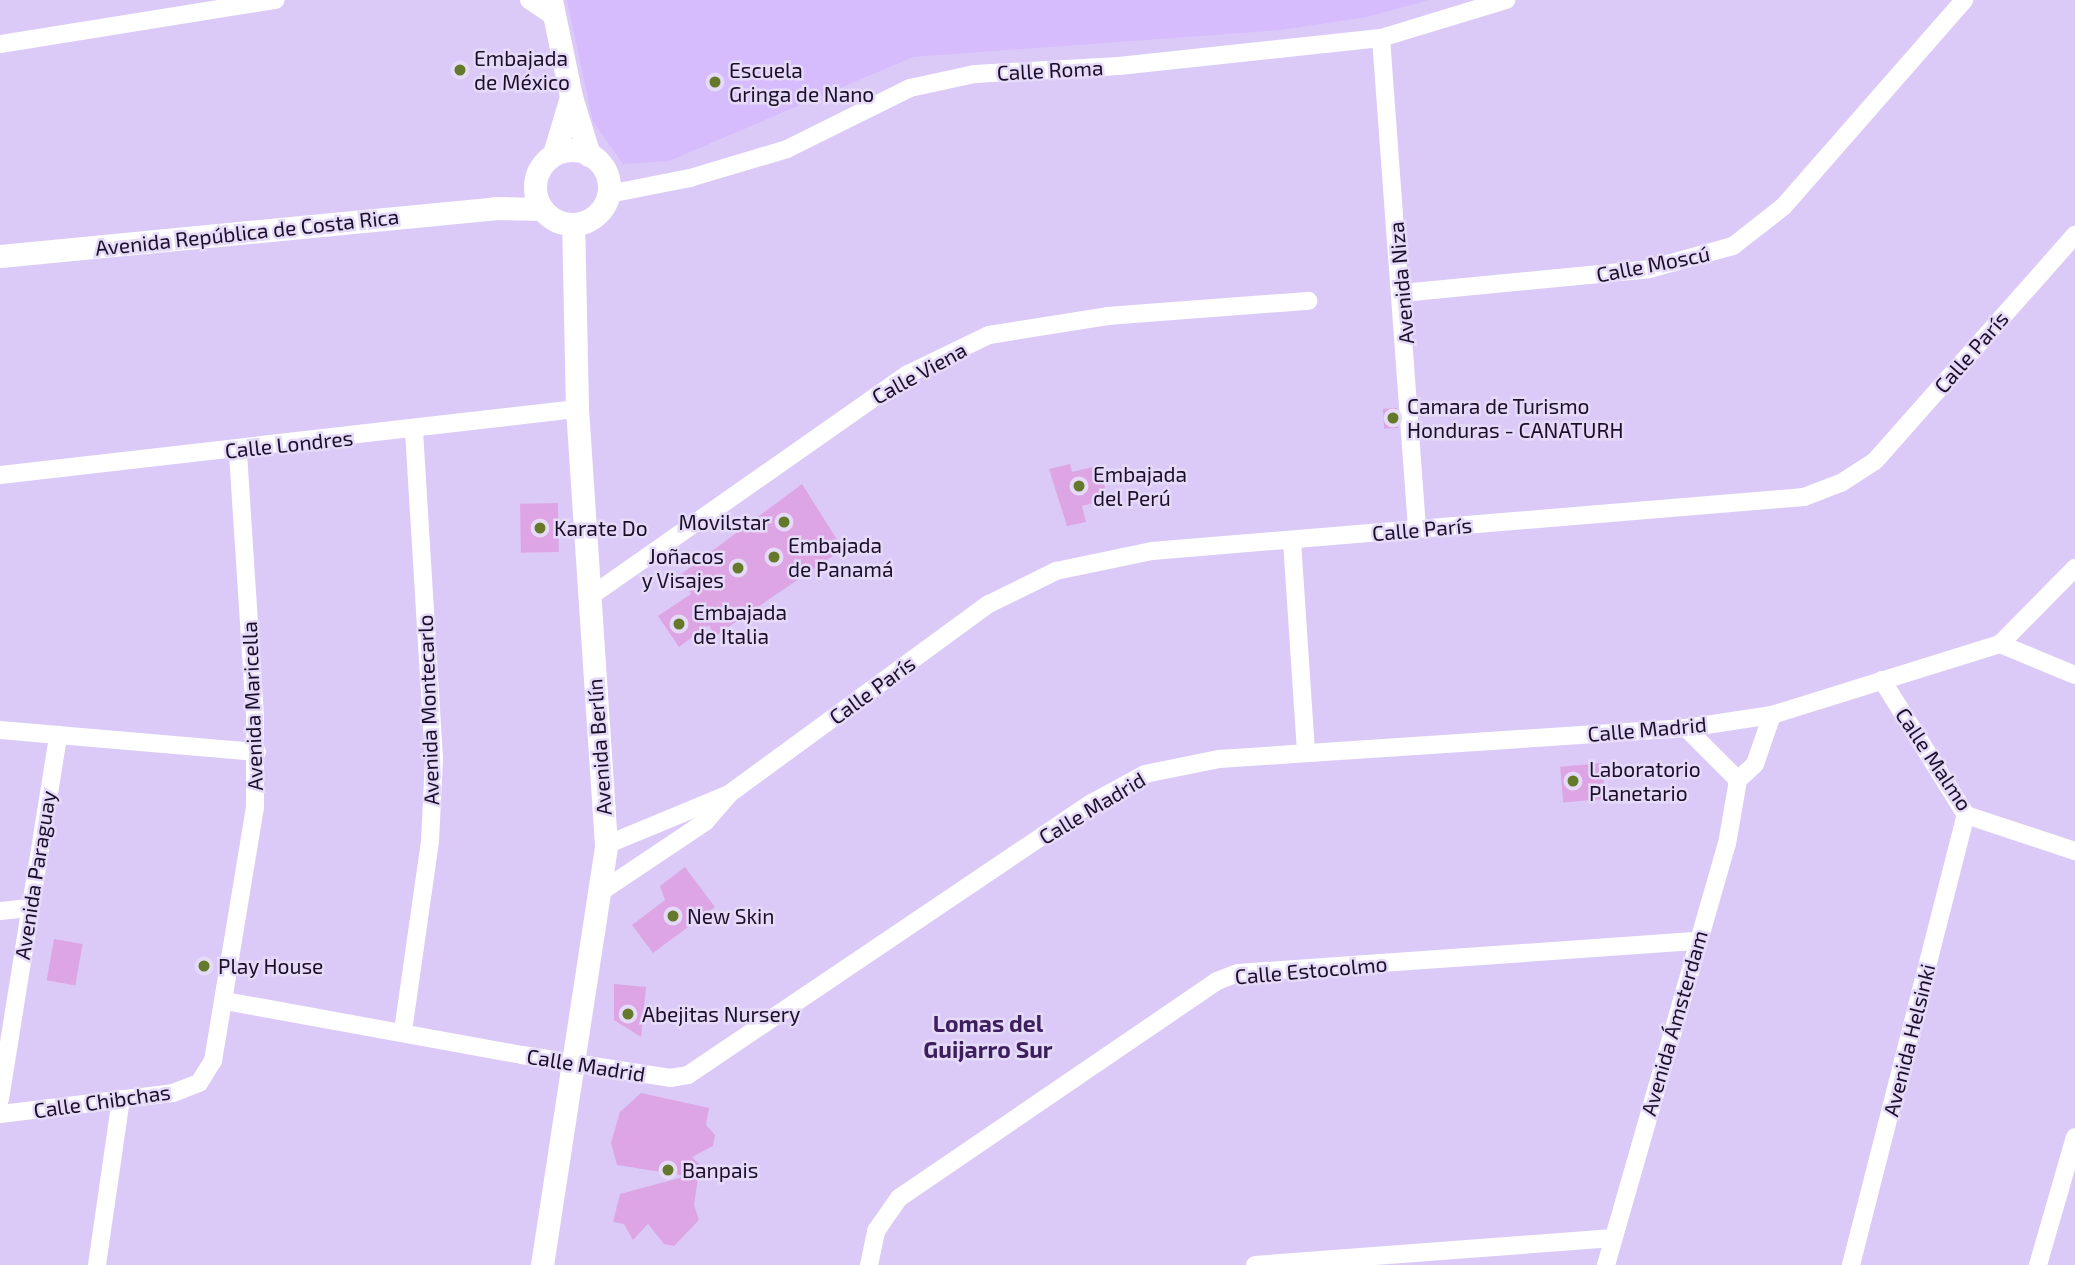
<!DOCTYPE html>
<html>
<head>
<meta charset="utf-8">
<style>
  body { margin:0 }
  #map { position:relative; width:2075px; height:1265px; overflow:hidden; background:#dbcaf7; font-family:"Exo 2",sans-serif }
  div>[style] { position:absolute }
  .built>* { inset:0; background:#d6bcfd }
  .building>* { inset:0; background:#dda5e4; transform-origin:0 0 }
  .minor>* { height:18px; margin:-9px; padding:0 9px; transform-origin:9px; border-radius:9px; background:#fff }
  .tertiary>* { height:23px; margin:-11.5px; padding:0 11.5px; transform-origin:11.5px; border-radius:11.5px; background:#fff }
  .tertiary>.ring { margin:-11.5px; padding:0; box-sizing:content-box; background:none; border:23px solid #fff; border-radius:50% }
  .dots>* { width:19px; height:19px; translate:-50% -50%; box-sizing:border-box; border:4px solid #e5daf8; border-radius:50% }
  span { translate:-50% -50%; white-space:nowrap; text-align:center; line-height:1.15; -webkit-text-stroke:5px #e5daf8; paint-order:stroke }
  .poi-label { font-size:21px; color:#1a0e29 }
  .left { translate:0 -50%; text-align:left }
  .right { translate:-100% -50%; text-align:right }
  .street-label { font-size:21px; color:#1a0e29 }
  .neighbourhood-label { font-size:23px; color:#3c1f5c; font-weight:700 }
</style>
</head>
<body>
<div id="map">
  <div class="built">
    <div style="clip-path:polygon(567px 0,1429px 0,1367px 17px,1281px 30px,913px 57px,669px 161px,623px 164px,593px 122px)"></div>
  </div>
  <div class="building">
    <div style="left:1397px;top:408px;width:20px;height:14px;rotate:87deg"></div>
    <div style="clip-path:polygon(1070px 464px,1072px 472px,1101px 465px,1107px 499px,1082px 506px,1086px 522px,1067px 526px,1049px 469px)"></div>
    <div style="clip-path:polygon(802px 484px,843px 549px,715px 636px,709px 625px,679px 647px,658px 616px,691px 594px,680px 575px)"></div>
    <div style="left:558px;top:503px;width:49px;height:38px;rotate:89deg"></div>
    <div style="left:1602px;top:763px;width:36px;height:42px;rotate:85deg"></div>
    <div style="clip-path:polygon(685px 867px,715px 907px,653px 953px,632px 925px,665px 900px,660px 886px)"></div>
    <div style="left:54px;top:939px;width:29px;height:42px;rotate:10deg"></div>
    <div style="clip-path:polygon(614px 984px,646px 987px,641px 1037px,614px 1020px)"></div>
    <div style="clip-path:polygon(641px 1093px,709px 1108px,706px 1125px,715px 1135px,713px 1146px,692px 1157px,717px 1181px,698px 1178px,694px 1205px,699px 1220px,674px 1246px,664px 1244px,648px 1224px,633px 1240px,624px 1224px,613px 1222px,620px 1194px,687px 1176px,617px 1165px,611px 1143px,620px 1112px)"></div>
  </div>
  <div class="minor">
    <div style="left:529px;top:0;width:30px;rotate:34deg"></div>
    <div style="left:1381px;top:38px;width:492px;rotate:85.8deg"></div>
    <div style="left:0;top:44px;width:279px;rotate:-9.1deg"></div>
    <div style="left:609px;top:194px;width:83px;rotate:-11.2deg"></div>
    <div style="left:690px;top:178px;width:101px;rotate:-16.6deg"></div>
    <div style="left:787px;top:149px;width:137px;rotate:-26.4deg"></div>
    <div style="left:910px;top:88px;width:66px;rotate:-12.2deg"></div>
    <div style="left:975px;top:74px;width:144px;rotate:-3.2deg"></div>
    <div style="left:1119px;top:66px;width:263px;rotate:-6.1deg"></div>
    <div style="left:1381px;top:38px;width:131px;rotate:-16.9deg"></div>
    <div style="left:1402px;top:293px;width:248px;rotate:-5.5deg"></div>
    <div style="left:1649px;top:269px;width:87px;rotate:-15.3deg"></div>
    <div style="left:1733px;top:246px;width:63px;rotate:-38deg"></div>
    <div style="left:1783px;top:207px;width:275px;rotate:-48.8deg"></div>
    <div style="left:0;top:475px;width:581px;rotate:-6.53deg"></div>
    <div style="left:1292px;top:541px;width:212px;rotate:86.2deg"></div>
    <div style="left:588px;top:598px;width:391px;rotate:-35deg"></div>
    <div style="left:908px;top:374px;width:90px;rotate:-25.7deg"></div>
    <div style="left:989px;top:335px;width:120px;rotate:-9.1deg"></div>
    <div style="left:1107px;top:316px;width:202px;rotate:-4.3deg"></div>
    <div style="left:2000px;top:644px;width:81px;rotate:22.5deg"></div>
    <div style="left:1882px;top:680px;width:159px;rotate:58.1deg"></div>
    <div style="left:1966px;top:815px;width:115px;rotate:18.3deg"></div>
    <div style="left:1686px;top:728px;width:74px;rotate:45deg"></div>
    <div style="left:0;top:730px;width:258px;rotate:4.9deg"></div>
    <div style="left:606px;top:845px;width:133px;rotate:-22.5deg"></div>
    <div style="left:599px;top:893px;width:128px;rotate:-33.8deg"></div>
    <div style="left:705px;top:822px;width:37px;rotate:-49deg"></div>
    <div style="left:729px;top:794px;width:322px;rotate:-36.2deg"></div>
    <div style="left:989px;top:604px;width:75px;rotate:-26.2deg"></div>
    <div style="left:1056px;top:571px;width:98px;rotate:-11.8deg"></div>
    <div style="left:1152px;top:551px;width:654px;rotate:-4.73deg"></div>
    <div style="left:1804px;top:497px;width:40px;rotate:-21deg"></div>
    <div style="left:1841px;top:483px;width:40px;rotate:-32.9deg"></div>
    <div style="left:1875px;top:461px;width:302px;rotate:-48.5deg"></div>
    <div style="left:0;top:911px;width:29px;rotate:-6deg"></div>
    <div style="left:225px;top:1001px;width:302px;rotate:10.3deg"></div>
    <div style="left:522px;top:1055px;width:150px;rotate:8.8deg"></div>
    <div style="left:670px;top:1078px;width:18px;rotate:-9deg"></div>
    <div style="left:688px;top:1075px;width:487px;rotate:-34deg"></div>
    <div style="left:1092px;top:803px;width:60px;rotate:-28.7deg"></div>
    <div style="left:1145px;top:774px;width:76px;rotate:-11.5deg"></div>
    <div style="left:1219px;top:759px;width:468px;rotate:-3.8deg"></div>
    <div style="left:1686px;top:728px;width:87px;rotate:-8.6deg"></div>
    <div style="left:1772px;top:715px;width:239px;rotate:-17.3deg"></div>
    <div style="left:2000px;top:644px;width:107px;rotate:-45.4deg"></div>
    <div style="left:403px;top:1031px;width:192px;rotate:-81.9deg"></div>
    <div style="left:430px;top:841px;width:83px;rotate:-87.2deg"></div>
    <div style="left:434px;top:758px;width:328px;rotate:-93.5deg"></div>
    <div style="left:0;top:1099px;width:369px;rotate:-80.9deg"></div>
    <div style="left:0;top:1114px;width:174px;rotate:-6.9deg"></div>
    <div style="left:173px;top:1093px;width:28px;rotate:-21deg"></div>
    <div style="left:199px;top:1083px;width:26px;rotate:-58deg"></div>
    <div style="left:213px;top:1061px;width:257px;rotate:-80.6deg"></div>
    <div style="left:255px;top:807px;width:91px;rotate:-90deg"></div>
    <div style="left:255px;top:716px;width:267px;rotate:-93.7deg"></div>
    <div style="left:97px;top:1265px;width:168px;rotate:-81.8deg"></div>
    <div style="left:869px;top:1265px;width:35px;rotate:-78deg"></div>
    <div style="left:876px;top:1231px;width:40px;rotate:-55.1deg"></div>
    <div style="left:899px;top:1198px;width:385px;rotate:-34.3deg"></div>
    <div style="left:1217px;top:981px;width:22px;rotate:-21deg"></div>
    <div style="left:1238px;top:973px;width:461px;rotate:-4deg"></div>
    <div style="left:1255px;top:1265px;width:359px;rotate:-4.3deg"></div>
    <div style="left:1606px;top:1265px;width:438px;rotate:-74deg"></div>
    <div style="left:1727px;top:844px;width:65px;rotate:-80.2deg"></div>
    <div style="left:1738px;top:780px;width:23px;rotate:-43deg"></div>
    <div style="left:1755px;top:764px;width:52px;rotate:-70.9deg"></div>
    <div style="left:1851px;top:1265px;width:464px;rotate:-75.7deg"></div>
    <div style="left:2038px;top:1265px;width:133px;rotate:-73.9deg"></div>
  </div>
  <div class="tertiary">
    <div style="left:551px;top:0;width:99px;rotate:78.3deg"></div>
    <div style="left:571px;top:97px;width:61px;rotate:72.8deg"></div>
    <div class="ring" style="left:535px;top:150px;width:51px;height:51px"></div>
    <div style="left:554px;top:154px;width:59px;rotate:-73.4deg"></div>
    <div style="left:0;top:256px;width:497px;rotate:-5.5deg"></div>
    <div style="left:495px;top:208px;width:47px;rotate:1.2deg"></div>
    <div style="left:542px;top:1265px;width:425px;rotate:-81.3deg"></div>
    <div style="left:606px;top:845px;width:437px;rotate:-93.8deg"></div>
    <div style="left:577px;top:409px;width:184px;rotate:-91.2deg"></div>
  </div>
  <div class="dots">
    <div style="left:460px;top:70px;background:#65792a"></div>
    <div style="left:715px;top:82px;background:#65792a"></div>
    <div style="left:1393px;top:418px;background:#65792a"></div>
    <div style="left:1079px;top:486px;background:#65792a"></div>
    <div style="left:784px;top:522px;background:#65792a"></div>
    <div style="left:540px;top:528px;background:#65792a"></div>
    <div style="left:774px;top:557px;background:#65792a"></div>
    <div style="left:738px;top:568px;background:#65792a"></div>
    <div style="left:679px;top:624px;background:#65792a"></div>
    <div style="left:1573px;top:781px;background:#65792a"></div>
    <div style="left:673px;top:916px;background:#65792a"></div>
    <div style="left:204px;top:966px;background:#65792a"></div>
    <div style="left:628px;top:1014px;background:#65792a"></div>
    <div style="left:668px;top:1170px;background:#65792a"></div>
  </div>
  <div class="poi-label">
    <span class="left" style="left:474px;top:70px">Embajada<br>de México</span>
    <span class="left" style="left:729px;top:82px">Escuela<br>Gringa de Nano</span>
    <span class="left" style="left:1407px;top:418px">Camara de Turismo<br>Honduras - CANATURH</span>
    <span class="left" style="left:1093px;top:486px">Embajada<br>del Perú</span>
    <span class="right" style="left:770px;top:522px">Movilstar</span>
    <span class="left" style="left:554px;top:528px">Karate Do</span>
    <span class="left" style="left:788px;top:557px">Embajada<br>de Panamá</span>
    <span class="right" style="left:724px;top:568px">Joñacos<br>y Visajes</span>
    <span class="left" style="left:693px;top:624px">Embajada<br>de Italia</span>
    <span class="left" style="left:1589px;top:781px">Laboratorio<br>Planetario</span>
    <span class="left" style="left:687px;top:916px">New Skin</span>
    <span class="left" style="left:218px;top:966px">Play House</span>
    <span class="left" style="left:642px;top:1014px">Abejitas Nursery</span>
    <span class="left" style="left:682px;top:1170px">Banpais</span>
  </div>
  <div class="street-label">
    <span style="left:1050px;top:70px;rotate:-3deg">Calle Roma</span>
    <span style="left:247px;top:232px;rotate:-6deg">Avenida República de Costa Rica</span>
    <span style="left:1653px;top:264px;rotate:-11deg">Calle Moscú</span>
    <span style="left:1401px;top:283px;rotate:-95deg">Avenida Niza</span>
    <span style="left:1971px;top:352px;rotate:-49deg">Calle París</span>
    <span style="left:919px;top:373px;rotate:-29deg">Calle Viena</span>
    <span style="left:289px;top:444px;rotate:-6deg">Calle Londres</span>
    <span style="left:1422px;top:529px;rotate:-5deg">Calle París</span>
    <span style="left:872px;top:690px;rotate:-36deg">Calle París</span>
    <span style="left:252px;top:706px;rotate:-92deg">Avenida Maricella</span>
    <span style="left:428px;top:710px;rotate:-92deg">Avenida Montecarlo</span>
    <span style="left:1647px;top:729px;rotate:-5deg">Calle Madrid</span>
    <span style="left:599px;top:747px;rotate:-94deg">Avenida Berlín</span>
    <span style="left:1934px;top:759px;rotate:56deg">Calle Malmo</span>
    <span style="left:1092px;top:808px;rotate:-31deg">Calle Madrid</span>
    <span style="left:35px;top:875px;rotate:-81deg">Avenida Paraguay</span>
    <span style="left:1311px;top:970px;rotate:-5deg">Calle Estocolmo</span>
    <span style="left:1674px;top:1023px;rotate:-74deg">Avenida Ámsterdam</span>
    <span style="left:1909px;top:1040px;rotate:-76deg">Avenida Helsinki</span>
    <span style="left:586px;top:1065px;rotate:9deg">Calle Madrid</span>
    <span style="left:102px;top:1101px;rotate:-8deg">Calle Chibchas</span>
  </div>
  <div class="neighbourhood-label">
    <span style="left:988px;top:1036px">Lomas del<br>Guijarro Sur</span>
  </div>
</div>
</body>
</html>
